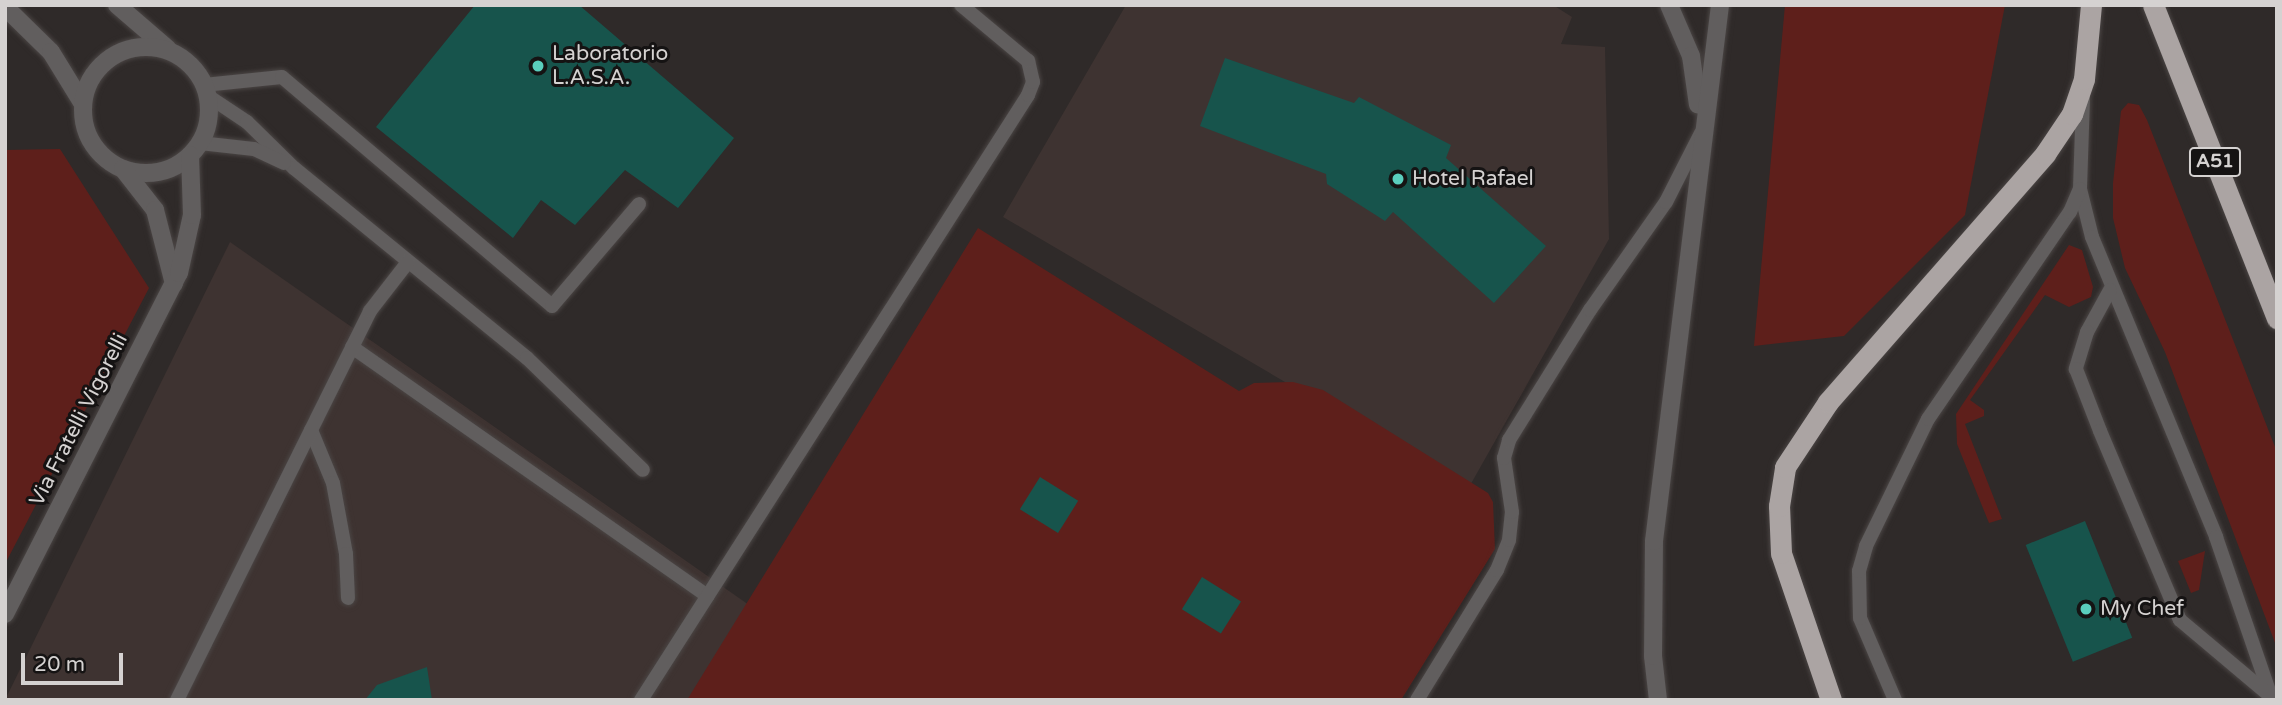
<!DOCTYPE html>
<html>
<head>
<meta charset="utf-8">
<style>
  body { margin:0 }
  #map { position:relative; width:2282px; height:705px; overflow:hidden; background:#2f2a29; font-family:"Varela Round",sans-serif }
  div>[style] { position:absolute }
  .built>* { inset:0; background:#3e3331 }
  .green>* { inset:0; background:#5e1f1b }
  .building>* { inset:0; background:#17544c; transform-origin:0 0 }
  .roads { filter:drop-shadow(0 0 2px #4a4544) drop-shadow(0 0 2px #4a4544) }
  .service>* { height:14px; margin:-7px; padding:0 7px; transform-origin:7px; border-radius:7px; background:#615e5e }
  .minor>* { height:18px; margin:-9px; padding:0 9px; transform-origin:9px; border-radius:9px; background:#615e5e }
  .tertiary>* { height:18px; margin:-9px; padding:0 9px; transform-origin:9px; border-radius:9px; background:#615e5e }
  .tertiary>.ring { margin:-9px; padding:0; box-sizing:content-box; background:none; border:18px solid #615e5e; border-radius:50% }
  .motorway>* { height:21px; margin:-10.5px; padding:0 10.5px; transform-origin:10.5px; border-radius:10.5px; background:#aba4a3 }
  .dots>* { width:19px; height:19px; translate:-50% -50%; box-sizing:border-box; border:4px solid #151313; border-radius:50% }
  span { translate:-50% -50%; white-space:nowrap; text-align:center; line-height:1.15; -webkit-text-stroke:6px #151313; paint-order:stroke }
  .shield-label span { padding:2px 5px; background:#151313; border:2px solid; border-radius:5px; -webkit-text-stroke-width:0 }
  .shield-label { font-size:19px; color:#d5d2d1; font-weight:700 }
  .poi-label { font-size:21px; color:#d5d2d1 }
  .left { translate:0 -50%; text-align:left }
  .street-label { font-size:21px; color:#d5d2d1 }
  .frame { position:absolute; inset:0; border:7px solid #d5d2d1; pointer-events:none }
  .scale { position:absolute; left:21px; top:653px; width:102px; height:32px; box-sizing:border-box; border:4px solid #d5d2d1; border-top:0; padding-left:9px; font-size:21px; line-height:24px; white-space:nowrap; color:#d5d2d1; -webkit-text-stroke:5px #151313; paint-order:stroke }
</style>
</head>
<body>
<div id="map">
  <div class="built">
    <div style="clip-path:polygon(1126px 5px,1553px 5px,1572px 17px,1561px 44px,1605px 47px,1609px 239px,1468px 489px,1003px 217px)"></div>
    <div style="clip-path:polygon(230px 242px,885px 700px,5px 700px)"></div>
  </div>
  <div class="green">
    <div style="clip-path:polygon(1785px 5px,2005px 5px,1965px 215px,1844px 336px,1754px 346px)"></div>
    <div style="clip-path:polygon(2128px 103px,2139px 105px,2147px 120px,2277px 452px,2277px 648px,2165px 352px,2125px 268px,2113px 218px,2113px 183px,2121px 111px)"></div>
    <div style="clip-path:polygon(60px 149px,149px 288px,5px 564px,5px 150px)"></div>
    <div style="clip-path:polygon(978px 228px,1239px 391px,1254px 383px,1293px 382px,1323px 390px,1488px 493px,1493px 502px,1495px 549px,1401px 700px,687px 700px)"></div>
    <div style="clip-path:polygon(2069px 245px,2082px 250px,2093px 287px,2091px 297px,2069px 307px,2045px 295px,1970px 400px,1984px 410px,1984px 416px,1965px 424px,2002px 519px,1989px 523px,1957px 444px,1956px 414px)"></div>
    <div style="clip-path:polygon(2205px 551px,2199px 590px,2191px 593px,2178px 561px)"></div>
  </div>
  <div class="building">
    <div style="clip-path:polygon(475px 5px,579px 5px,734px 138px,678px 208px,625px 170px,575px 225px,541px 200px,513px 238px,376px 127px)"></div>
    <div style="clip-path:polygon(1225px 58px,1354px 103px,1359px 97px,1451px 145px,1446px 158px,1546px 246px,1494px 303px,1393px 212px,1385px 221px,1327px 184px,1326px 174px,1200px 126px)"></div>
    <div style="left:1040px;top:477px;width:45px;height:38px;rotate:32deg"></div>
    <div style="left:2085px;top:521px;width:126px;height:64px;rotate:68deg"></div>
    <div style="left:1202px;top:577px;width:46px;height:38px;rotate:32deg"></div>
    <div style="clip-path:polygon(427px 667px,432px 700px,365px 700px,377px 685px)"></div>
  </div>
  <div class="roads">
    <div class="service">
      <div style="left:204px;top:85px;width:78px;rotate:-5.9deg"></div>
      <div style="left:282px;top:77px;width:354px;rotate:40.3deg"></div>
      <div style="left:552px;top:306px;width:134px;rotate:-49.5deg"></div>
      <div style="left:208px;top:96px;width:47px;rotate:33.7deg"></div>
      <div style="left:247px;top:122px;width:66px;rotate:44.4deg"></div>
      <div style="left:294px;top:168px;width:301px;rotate:39.2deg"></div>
      <div style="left:527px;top:358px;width:161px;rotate:44deg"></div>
      <div style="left:2083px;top:98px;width:91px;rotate:91.9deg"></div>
      <div style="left:2080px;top:189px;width:49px;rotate:76deg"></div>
      <div style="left:2092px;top:237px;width:325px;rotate:67.5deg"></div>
      <div style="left:2216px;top:537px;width:172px;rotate:71deg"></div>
      <div style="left:200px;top:143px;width:54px;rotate:6.3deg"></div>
      <div style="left:254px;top:149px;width:33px;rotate:25deg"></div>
      <div style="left:2110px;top:290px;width:48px;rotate:118.7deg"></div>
      <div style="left:2087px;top:332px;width:39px;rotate:107deg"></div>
      <div style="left:2076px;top:369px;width:66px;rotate:68.8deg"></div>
      <div style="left:2100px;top:431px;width:205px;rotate:67.1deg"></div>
      <div style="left:2180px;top:620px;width:116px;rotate:40.1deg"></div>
      <div style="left:352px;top:347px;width:434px;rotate:35deg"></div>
      <div style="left:311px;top:430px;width:57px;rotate:67.5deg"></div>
      <div style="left:333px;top:483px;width:72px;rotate:79.6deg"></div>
      <div style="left:346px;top:554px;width:44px;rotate:87.4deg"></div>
      <div style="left:177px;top:700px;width:434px;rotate:-63.6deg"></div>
      <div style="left:370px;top:311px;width:62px;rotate:-52.2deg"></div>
      <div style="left:641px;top:700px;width:718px;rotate:-57.39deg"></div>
      <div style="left:1028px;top:95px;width:14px;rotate:-69deg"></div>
      <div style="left:1033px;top:82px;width:22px;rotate:-103deg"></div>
      <div style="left:1028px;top:61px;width:87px;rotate:-140.1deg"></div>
      <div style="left:1417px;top:700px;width:153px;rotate:-58.4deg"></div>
      <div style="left:1497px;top:570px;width:32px;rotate:-68deg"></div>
      <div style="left:1509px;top:540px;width:28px;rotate:-84deg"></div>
      <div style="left:1512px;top:512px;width:55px;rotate:-98.4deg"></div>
      <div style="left:1504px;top:458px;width:19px;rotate:-74deg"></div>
      <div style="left:1509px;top:440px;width:153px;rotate:-58.1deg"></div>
      <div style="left:1590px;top:310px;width:132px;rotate:-54.9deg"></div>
      <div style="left:1666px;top:202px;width:77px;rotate:-63.1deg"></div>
      <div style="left:1895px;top:700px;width:89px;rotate:-113.1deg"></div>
      <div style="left:1860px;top:618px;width:47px;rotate:-91.2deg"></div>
      <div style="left:1859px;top:571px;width:26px;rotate:-74deg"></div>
      <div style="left:1866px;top:546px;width:141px;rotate:-64deg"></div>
      <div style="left:1928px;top:419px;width:251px;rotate:-55.6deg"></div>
      <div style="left:2070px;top:212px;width:25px;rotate:-67deg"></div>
    </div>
    <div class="minor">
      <div style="left:1669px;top:5px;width:56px;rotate:66.7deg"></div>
      <div style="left:1691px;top:56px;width:49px;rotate:81.9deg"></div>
      <div style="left:1658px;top:700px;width:44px;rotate:-96.5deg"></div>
      <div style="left:1653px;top:656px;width:115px;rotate:-89.5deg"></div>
      <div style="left:1654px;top:541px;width:540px;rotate:-82.98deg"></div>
    </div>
    <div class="tertiary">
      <div style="left:117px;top:5px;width:67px;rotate:40.8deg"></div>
      <div style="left:5px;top:7px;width:64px;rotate:44.4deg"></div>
      <div style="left:51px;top:52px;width:61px;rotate:58.4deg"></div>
      <div class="ring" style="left:83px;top:47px;width:108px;height:108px"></div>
      <div style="left:123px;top:169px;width:52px;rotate:52deg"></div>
      <div style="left:155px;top:210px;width:76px;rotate:75.6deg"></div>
      <div style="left:5px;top:614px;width:383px;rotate:-63deg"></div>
      <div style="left:179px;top:273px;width:59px;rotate:-77.4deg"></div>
      <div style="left:192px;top:215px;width:60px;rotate:-91.9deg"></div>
    </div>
    <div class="motorway">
      <div style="left:2153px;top:5px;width:337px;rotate:68.4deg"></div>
      <div style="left:1831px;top:700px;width:155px;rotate:-108.8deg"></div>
      <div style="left:1781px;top:553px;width:47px;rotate:-92.4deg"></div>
      <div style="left:1779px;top:506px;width:39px;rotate:-81deg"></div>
      <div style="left:1785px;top:467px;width:78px;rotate:-56.5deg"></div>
      <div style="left:1828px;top:402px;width:330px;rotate:-48.8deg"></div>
      <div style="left:2045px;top:154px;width:48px;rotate:-56deg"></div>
      <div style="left:2072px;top:114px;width:37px;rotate:-71deg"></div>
      <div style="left:2084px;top:79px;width:74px;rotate:-84.6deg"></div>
    </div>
  </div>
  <div class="dots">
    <div style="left:538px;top:66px;background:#5acebd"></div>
    <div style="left:1398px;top:179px;background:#5acebd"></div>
    <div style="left:2086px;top:609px;background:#5acebd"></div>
  </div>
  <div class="shield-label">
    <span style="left:2215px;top:162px">A51</span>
  </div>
  <div class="poi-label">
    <span class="left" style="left:552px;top:66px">Laboratorio<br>L.A.S.A.</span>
    <span class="left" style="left:1412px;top:179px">Hotel Rafael</span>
    <span class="left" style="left:2100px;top:609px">My Chef</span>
  </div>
  <div class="street-label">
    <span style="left:79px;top:420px;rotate:-63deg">Via Fratelli Vigorelli</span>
  </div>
  <div class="frame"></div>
  <div class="scale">20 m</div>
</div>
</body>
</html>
